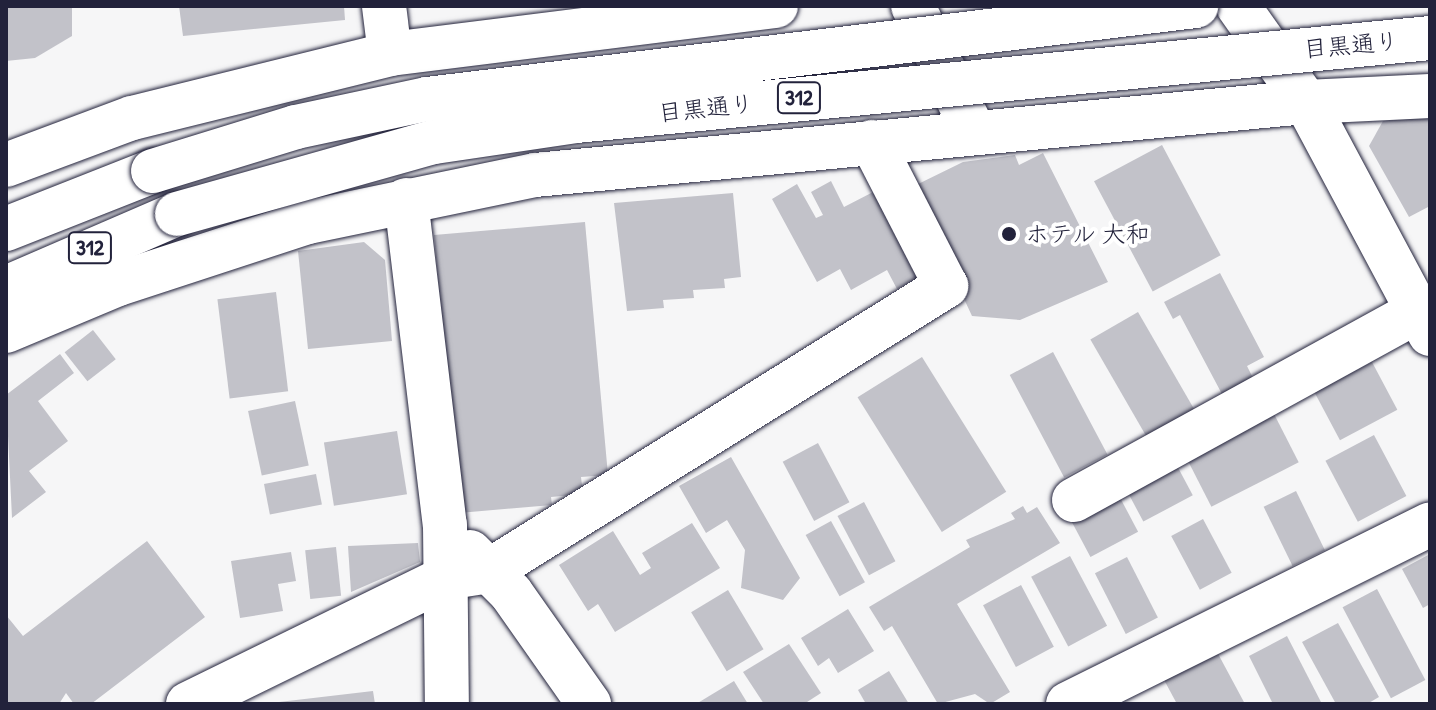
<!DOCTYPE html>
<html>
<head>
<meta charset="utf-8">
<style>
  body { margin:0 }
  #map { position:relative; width:1436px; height:710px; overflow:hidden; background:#f6f6f7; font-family:"Patrick Hand","Klee One",sans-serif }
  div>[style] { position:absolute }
  .building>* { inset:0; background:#c2c2c9; transform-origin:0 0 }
  .roads { filter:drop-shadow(0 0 2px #22223b) drop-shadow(0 0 2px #22223b) }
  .minor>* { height:44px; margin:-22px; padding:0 22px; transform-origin:22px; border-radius:22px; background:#fff }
  .major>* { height:44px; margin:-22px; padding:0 22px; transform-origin:22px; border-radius:22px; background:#fff }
  .bridges { filter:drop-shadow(0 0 2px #22223b) drop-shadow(0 0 2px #22223b) }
  .major-bridge>* { height:44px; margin:-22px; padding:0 22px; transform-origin:22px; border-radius:22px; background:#fff }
  .dots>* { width:22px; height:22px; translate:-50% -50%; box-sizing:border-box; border:4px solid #fff; border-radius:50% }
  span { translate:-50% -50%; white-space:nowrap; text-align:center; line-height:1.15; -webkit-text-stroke:8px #fff; paint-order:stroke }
  .shield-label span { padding:2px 6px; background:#fff; border:2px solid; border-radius:6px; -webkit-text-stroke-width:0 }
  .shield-label { font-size:22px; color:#22223b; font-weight:700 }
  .street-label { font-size:24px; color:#22223b }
  .poi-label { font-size:24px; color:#22223b }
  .left { translate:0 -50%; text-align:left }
  .frame { position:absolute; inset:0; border:8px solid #22223b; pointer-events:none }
</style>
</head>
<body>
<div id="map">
  <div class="building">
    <div style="clip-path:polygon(6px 6px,72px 6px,72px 36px,35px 58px,6px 61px)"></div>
    <div style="clip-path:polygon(179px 6px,344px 6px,345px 20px,183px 36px)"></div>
    <div style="clip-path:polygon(1430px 117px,1430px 206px,1409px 217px,1369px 146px,1383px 121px)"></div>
    <div style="left:1162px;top:145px;width:125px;height:77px;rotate:62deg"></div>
    <div style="clip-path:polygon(1043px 153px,1108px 282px,1020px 320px,972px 316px,912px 187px,963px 162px,1015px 155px,1019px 165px)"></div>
    <div style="clip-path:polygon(831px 181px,844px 207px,877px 190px,920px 269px,917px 279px,897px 289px,887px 270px,851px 290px,840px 269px,817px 282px,772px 199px,797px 184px,816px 218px,823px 215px,811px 192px)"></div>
    <div style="clip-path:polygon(733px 193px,741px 277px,724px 279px,725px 288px,693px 290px,694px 298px,663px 300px,664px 308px,627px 311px,614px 203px)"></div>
    <div style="clip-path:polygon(585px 222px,608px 475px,581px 477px,583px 494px,551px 497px,552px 505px,459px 513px,434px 235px)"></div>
    <div style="clip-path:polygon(364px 242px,385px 260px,392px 341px,308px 349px,298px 251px)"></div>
    <div style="clip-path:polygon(1220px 273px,1264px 357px,1247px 366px,1254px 380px,1223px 396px,1180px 315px,1173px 319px,1164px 302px)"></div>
    <div style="left:276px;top:292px;width:100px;height:59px;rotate:83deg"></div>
    <div style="left:1138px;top:312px;width:115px;height:55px;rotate:60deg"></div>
    <div style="left:93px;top:330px;width:37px;height:36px;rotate:52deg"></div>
    <div style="left:1053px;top:352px;width:116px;height:49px;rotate:62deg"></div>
    <div style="clip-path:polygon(60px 354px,74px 373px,38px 401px,68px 441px,29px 471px,46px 492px,12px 518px,6px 395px)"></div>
    <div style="left:922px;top:357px;width:159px;height:76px;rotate:58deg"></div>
    <div style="left:1372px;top:362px;width:54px;height:65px;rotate:62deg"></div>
    <div style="left:295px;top:401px;width:66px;height:48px;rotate:78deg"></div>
    <div style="left:1271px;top:408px;width:61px;height:98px;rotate:63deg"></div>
    <div style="left:397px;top:431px;width:64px;height:74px;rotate:81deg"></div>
    <div style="left:1374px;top:435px;width:69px;height:55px;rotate:62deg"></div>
    <div style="left:818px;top:443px;width:67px;height:40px;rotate:62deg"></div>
    <div style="clip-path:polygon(731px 457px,800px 578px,783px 600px,741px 588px,745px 550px,727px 520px,706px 533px,679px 486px)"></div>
    <div style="left:1174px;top:460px;width:40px;height:56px;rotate:62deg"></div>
    <div style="left:316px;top:474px;width:31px;height:53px;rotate:79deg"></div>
    <div style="left:1296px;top:491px;width:66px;height:36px;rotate:64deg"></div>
    <div style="left:1117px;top:492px;width:45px;height:54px;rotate:62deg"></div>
    <div style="left:864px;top:502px;width:67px;height:30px;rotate:62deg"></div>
    <div style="clip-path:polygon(1023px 506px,1027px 513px,1037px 507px,1060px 543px,957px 604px,1010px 692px,990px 704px,975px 694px,938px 704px,892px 626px,884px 631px,869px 607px,970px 547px,966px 540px,1015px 519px,1011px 513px)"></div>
    <div style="left:1203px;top:519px;width:61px;height:36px;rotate:62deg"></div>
    <div style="left:831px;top:521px;width:70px;height:29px;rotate:61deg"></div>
    <div style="clip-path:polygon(692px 523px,720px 568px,615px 632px,598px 604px,588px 611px,559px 565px,613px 531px,640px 575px,651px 568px,642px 553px)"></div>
    <div style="clip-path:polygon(147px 541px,205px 617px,91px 704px,74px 704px,66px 693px,59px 704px,6px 704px,6px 615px,23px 636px)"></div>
    <div style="clip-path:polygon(418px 543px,420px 562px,351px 592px,348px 546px)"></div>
    <div style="left:336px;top:547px;width:49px;height:31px;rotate:84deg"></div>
    <div style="clip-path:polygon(291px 552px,296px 581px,278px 584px,283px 611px,240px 618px,231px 561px)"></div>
    <div style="clip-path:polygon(1430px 554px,1430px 604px,1423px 608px,1402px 569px)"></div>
    <div style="left:1070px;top:556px;width:79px;height:44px;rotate:62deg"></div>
    <div style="left:1127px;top:557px;width:68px;height:36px;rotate:63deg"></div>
    <div style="left:1021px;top:585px;width:70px;height:43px;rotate:62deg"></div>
    <div style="left:1377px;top:589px;width:103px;height:39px;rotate:62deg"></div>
    <div style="left:728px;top:590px;width:69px;height:43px;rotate:59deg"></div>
    <div style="clip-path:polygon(848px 609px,874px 651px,838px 673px,829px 658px,818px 666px,801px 638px)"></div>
    <div style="clip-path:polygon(1338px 623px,1379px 697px,1367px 704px,1336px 704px,1302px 642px)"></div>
    <div style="clip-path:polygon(1287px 636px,1322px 704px,1273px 704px,1249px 656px)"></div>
    <div style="clip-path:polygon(789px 644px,821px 693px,804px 704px,764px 704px,743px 672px)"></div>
    <div style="clip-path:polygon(1216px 650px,1245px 704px,1177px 704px,1163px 678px)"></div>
    <div style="clip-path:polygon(889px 671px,909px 704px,866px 704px,858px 690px)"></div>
    <div style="clip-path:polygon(734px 681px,748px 704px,696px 704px)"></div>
    <div style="clip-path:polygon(373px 691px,375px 704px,279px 704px,279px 702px)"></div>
  </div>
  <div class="roads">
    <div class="minor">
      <div style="left:384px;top:6px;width:48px;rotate:82.9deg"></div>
      <div style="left:913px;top:6px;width:140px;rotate:64.2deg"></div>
      <div style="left:1238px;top:6px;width:118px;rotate:54.7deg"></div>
      <div style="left:1306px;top:102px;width:263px;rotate:61.9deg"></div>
      <div style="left:1306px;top:102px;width:124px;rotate:-2.8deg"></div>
      <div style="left:406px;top:200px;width:327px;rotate:83.2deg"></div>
      <div style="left:445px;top:525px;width:179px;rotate:89.4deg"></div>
      <div style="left:1074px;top:500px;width:393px;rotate:-28.8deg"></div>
      <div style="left:470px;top:552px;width:58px;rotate:45deg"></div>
      <div style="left:511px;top:593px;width:136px;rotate:54.9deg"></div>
      <div style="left:188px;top:704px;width:286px;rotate:-26.1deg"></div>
      <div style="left:445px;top:578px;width:45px;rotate:-9deg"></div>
      <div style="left:489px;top:571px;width:539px;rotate:-31.95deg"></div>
      <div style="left:946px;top:286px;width:162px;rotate:-117.2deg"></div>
      <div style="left:1068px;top:704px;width:404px;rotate:-26.4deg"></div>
    </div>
    <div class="major">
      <div style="left:6px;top:165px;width:134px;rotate:-20.5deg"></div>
      <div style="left:132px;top:118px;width:266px;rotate:-13.9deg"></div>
      <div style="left:390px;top:54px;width:389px;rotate:-7.1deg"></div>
      <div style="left:6px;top:229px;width:158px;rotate:-21.5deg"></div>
      <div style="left:6px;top:288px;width:186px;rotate:-23.4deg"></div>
      <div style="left:6px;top:331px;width:121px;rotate:-22.8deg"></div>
      <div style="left:118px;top:284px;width:200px;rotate:-18.1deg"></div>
      <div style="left:308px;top:222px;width:232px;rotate:-11.7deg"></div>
      <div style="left:535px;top:175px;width:774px;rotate:-5.41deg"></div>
    </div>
  </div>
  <div class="bridges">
    <div class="major-bridge">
      <div style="left:153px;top:171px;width:150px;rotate:-17.1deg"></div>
      <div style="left:296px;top:127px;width:134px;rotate:-12.1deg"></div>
      <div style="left:427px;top:99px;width:775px;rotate:-6.9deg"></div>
      <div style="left:177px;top:214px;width:267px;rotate:-15.7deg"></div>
      <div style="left:434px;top:142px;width:144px;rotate:-8.4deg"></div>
      <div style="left:576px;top:121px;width:858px;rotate:-5.55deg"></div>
    </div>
  </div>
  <div class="dots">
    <div style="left:1009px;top:234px;background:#22223b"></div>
  </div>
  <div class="shield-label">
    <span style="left:799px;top:98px">312</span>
    <span style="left:90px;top:248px">312</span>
  </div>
  <div class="street-label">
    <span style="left:1351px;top:45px;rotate:-5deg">目黒通り</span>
    <span style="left:706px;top:108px;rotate:-6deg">目黒通り</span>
  </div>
  <div class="poi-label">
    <span class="left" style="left:1025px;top:234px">ホテル 大和</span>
  </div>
  <div class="frame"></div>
</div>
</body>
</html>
